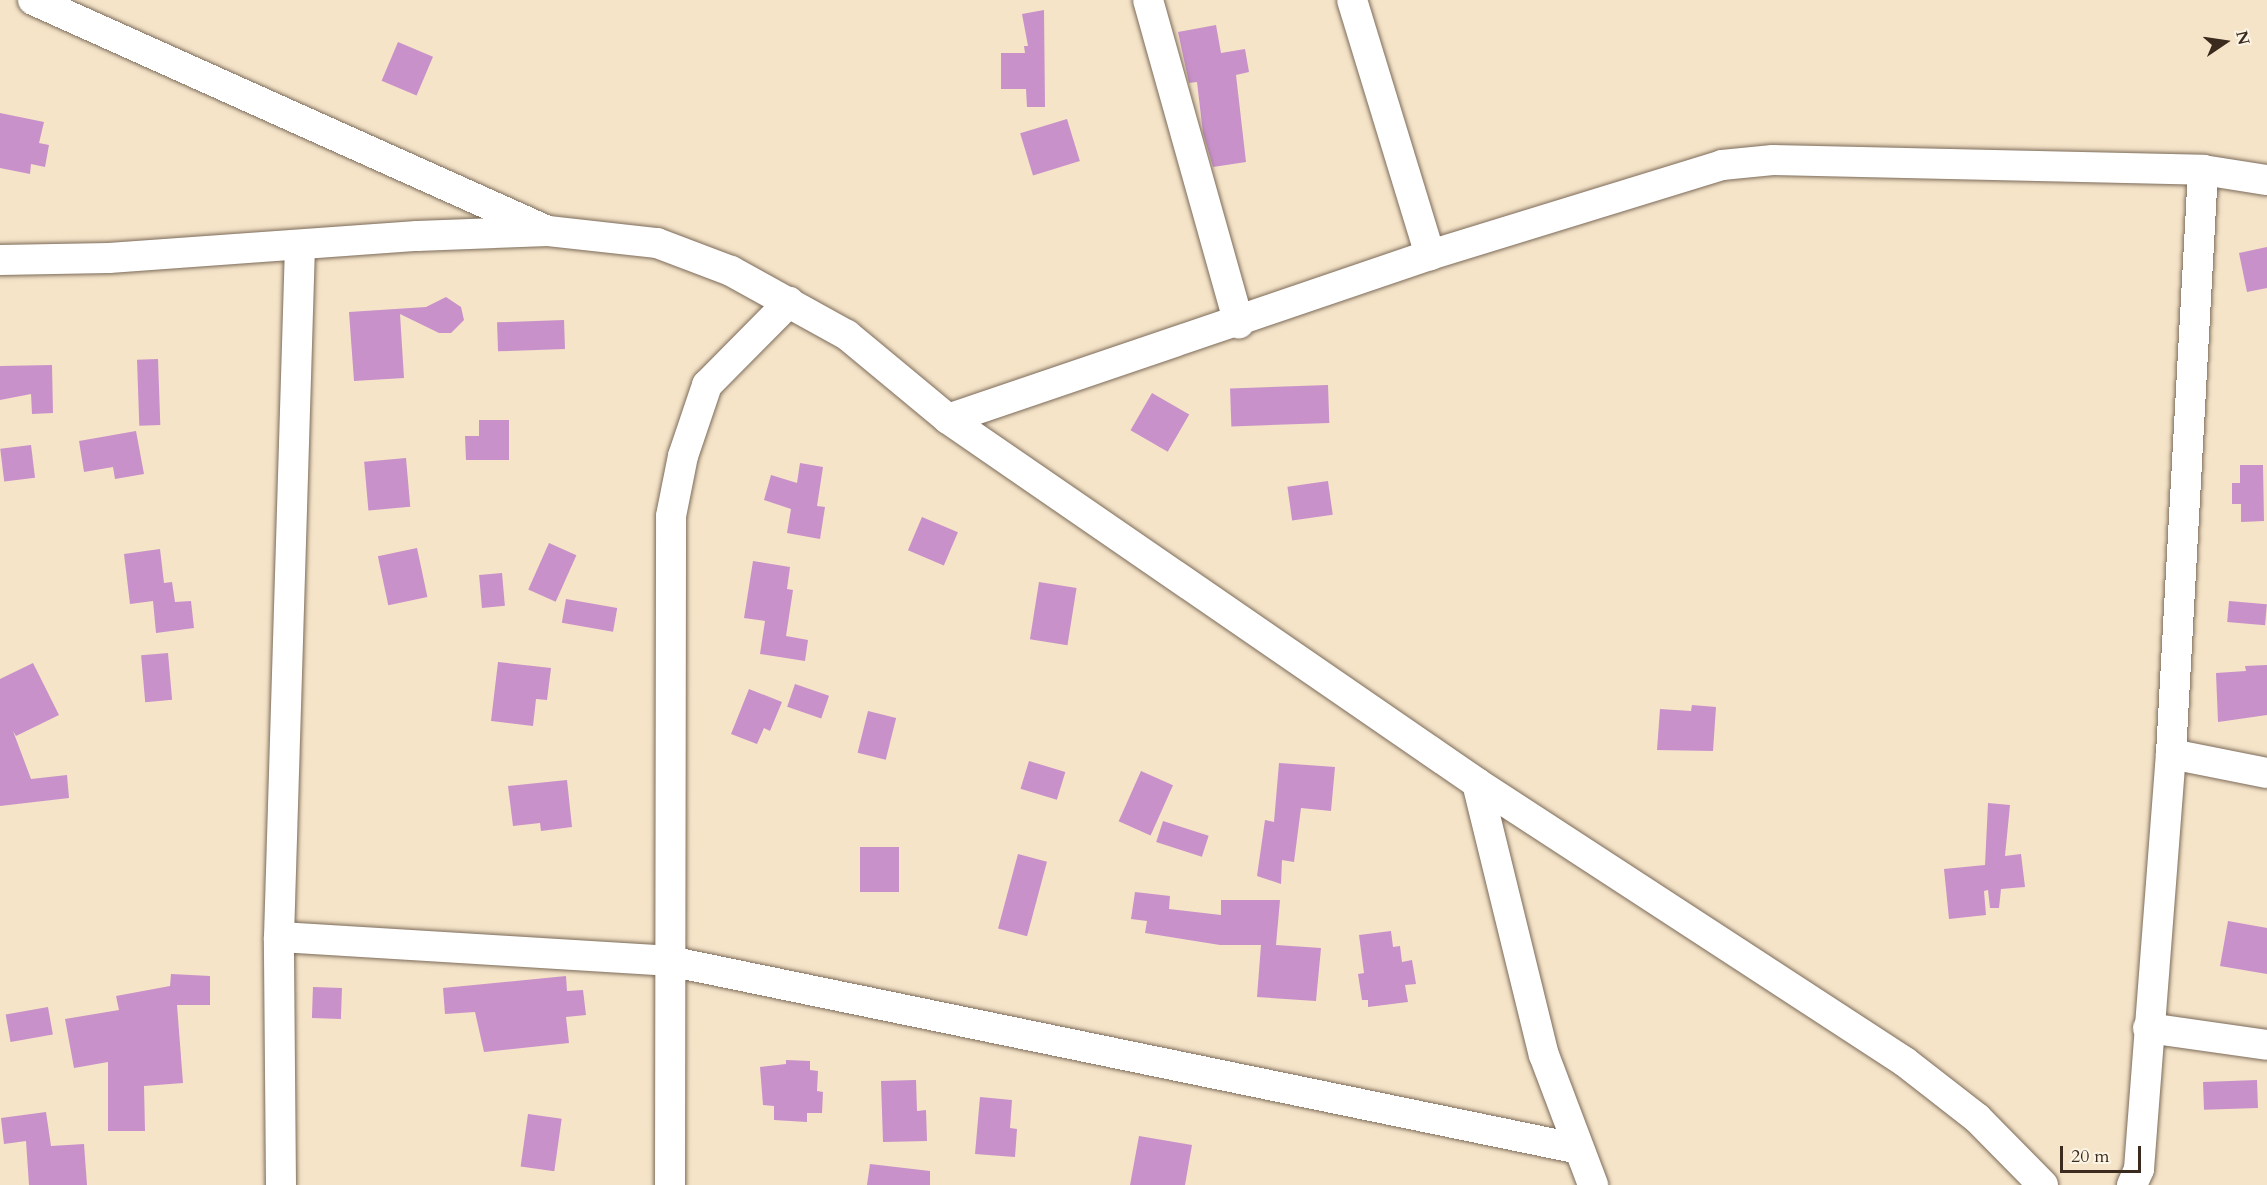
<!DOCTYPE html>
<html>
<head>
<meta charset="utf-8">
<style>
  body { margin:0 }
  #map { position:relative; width:2267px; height:1185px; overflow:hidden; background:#f5e4c8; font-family:Cardo,serif }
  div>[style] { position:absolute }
  .building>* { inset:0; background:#c891ca; transform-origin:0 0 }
  .roads { filter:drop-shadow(0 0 2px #7c6b5a) drop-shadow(0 0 2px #7c6b5a) }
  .minor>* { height:30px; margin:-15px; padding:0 15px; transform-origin:15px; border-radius:15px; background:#fff }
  span { translate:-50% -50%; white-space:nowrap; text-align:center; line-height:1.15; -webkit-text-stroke:6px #fcf5e5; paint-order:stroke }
  .north { position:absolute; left:2195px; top:12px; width:60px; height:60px; -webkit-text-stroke:4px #fcf5e5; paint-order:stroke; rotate:77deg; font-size:16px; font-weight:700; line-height:24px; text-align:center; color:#3b2a1e }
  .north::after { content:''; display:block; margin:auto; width:21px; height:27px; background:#3b2a1e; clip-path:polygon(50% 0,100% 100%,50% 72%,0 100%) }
  .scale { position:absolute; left:2060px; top:1146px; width:81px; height:27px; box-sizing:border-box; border:3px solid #3b2a1e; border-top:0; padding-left:8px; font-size:18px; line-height:21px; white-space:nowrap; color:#3b2a1e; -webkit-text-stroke:4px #fcf5e5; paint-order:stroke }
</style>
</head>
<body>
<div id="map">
  <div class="building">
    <div style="clip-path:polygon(1044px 10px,1045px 107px,1027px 107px,1026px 89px,1001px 89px,1001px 53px,1025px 53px,1024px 46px,1028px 46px,1022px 14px)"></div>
    <div style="clip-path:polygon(1216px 25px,1221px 53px,1245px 49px,1249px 72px,1236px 75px,1246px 162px,1213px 167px,1203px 133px,1197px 82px,1189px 83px,1178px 32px)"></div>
    <div style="left:398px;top:42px;width:38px;height:42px;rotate:23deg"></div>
    <div style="clip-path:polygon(0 113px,44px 122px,39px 143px,49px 145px,45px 167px,31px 164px,30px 174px,0 168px)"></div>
    <div style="left:1067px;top:119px;width:44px;height:49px;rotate:73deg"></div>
    <div style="clip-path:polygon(2267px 247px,2267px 288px,2247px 292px,2239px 253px)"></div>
    <div style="clip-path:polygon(446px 297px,461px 307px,464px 320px,451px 333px,439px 333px,400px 314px,404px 378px,354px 381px,349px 312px,426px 307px)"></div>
    <div style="left:564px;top:320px;width:29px;height:67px;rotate:88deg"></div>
    <div style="left:158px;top:359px;width:66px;height:21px;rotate:88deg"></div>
    <div style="clip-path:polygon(52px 365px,53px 413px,32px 414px,31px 394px,0 400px,0 366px)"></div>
    <div style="left:1328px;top:385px;width:38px;height:98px;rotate:88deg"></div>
    <div style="left:1152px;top:393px;width:43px;height:43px;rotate:30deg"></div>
    <div style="clip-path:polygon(479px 420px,509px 420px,509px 460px,466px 460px,465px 436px,479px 436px)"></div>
    <div style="clip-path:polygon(136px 431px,144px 474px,115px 479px,113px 467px,84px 472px,79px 441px)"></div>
    <div style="left:31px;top:445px;width:33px;height:31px;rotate:83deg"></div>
    <div style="left:406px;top:458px;width:49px;height:42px;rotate:85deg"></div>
    <div style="clip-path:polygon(800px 463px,823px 467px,817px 506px,825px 507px,820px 539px,787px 533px,791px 509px,764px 500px,771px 475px,797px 483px)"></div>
    <div style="clip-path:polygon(2240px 465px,2263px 465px,2264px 521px,2241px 522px,2241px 504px,2232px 504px,2232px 483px,2240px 483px)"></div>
    <div style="left:1328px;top:481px;width:34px;height:41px;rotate:82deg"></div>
    <div style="left:922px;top:517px;width:39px;height:36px;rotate:23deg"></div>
    <div style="left:549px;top:543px;width:30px;height:51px;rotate:24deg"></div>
    <div style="left:417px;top:548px;width:50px;height:40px;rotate:78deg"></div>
    <div style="clip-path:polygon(160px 549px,164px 583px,172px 582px,175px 602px,191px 601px,194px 628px,156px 633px,153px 601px,130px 604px,124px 554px)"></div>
    <div style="clip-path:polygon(753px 561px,790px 567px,787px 589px,793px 590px,786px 636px,808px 640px,805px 661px,760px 654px,765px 621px,744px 618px)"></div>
    <div style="left:502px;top:573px;width:33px;height:23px;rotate:85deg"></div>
    <div style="left:1039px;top:582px;width:38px;height:58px;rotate:9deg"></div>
    <div style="left:566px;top:599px;width:52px;height:24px;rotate:10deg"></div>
    <div style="left:2229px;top:601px;width:38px;height:21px;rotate:5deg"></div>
    <div style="left:168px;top:653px;width:47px;height:27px;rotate:85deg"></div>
    <div style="clip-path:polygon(498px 662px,551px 668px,547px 700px,536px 699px,533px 726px,491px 721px)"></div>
    <div style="clip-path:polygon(33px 663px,59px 715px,16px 736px,13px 731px,31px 779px,67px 775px,69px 798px,0 806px,0 679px)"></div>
    <div style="clip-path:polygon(2267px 665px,2267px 715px,2218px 722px,2216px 673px,2246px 671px,2245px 666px)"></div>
    <div style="left:795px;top:684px;width:36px;height:24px;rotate:19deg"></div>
    <div style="clip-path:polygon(749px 689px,782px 702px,770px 731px,764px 728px,757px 744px,731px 734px)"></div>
    <div style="clip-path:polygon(1692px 705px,1716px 707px,1713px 751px,1657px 750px,1660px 709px,1691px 711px)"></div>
    <div style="left:868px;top:711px;width:29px;height:43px;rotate:14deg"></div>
    <div style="left:1029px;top:761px;width:38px;height:29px;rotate:17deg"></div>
    <div style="clip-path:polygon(1279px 763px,1335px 767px,1331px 811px,1301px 808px,1294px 862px,1282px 860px,1281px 884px,1257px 876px,1265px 820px,1274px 822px)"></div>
    <div style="left:1141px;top:771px;width:35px;height:55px;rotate:24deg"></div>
    <div style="clip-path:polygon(567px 780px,572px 827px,541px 831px,540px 823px,513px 826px,508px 786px)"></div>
    <div style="clip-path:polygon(1988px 803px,2010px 805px,2005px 856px,2021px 854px,2025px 887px,2001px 889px,1999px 908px,1990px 908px,1988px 890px,1984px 891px,1986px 915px,1949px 919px,1944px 869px,1985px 865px)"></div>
    <div style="left:1163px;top:821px;width:48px;height:22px;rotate:18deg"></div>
    <div style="left:860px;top:847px;width:39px;height:45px"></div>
    <div style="left:1018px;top:854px;width:30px;height:77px;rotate:15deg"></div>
    <div style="clip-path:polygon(1135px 892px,1170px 896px,1169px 909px,1221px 915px,1221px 900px,1280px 900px,1276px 945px,1321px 948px,1316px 1001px,1257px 997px,1261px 945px,1220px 945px,1145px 933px,1147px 921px,1131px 919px)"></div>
    <div style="clip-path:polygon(2228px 921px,2267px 928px,2267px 974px,2220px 966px)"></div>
    <div style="clip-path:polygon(1391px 931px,1393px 947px,1400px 946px,1402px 962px,1412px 960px,1416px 984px,1405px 985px,1408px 1002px,1368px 1007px,1368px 1000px,1362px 1000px,1358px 974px,1364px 973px,1359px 935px)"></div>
    <div style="clip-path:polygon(171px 974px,210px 976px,210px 1005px,177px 1005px,183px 1083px,144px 1086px,145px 1131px,108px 1131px,108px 1062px,74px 1068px,65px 1019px,119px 1010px,116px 996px,170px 986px)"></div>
    <div style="clip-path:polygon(566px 976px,567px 991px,583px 990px,586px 1015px,566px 1017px,569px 1043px,484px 1052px,475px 1012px,445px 1014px,443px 988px)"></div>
    <div style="left:313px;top:987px;width:29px;height:31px;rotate:2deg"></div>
    <div style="left:48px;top:1007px;width:28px;height:43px;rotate:80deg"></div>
    <div style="clip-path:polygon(786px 1060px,810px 1061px,810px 1070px,818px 1071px,817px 1091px,823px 1092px,822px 1113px,807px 1113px,807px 1122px,774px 1120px,774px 1106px,763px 1105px,760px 1067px,786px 1064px)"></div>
    <div style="clip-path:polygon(916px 1080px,917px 1111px,926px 1110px,927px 1141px,883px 1142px,881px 1081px)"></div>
    <div style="left:2257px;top:1080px;width:28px;height:54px;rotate:88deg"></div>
    <div style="clip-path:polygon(980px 1097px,1012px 1100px,1010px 1128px,1017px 1129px,1015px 1157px,975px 1154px)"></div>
    <div style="clip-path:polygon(46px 1112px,51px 1146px,84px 1144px,87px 1185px,29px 1185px,26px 1141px,4px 1144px,1px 1118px)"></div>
    <div style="left:528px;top:1114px;width:34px;height:53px;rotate:8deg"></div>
    <div style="clip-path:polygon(1139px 1136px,1192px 1145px,1185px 1185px,1130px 1185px)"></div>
    <div style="clip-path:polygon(870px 1164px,930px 1171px,930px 1185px,867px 1185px)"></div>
  </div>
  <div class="roads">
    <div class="minor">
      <div style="left:33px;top:0;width:559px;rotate:24.18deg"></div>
      <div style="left:1148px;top:0;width:336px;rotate:74.3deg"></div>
      <div style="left:1352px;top:0;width:267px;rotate:73deg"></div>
      <div style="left:0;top:260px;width:109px;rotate:-1.1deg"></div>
      <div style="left:109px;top:258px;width:309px;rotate:-4.1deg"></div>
      <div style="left:417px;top:236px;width:131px;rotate:-2.2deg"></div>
      <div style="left:548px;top:231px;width:110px;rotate:6.3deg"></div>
      <div style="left:657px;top:243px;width:79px;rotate:20.7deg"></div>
      <div style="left:731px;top:271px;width:132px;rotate:28.9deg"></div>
      <div style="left:847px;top:335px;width:131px;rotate:39.7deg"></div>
      <div style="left:948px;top:419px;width:642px;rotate:34.53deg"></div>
      <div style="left:1477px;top:783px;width:511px;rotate:33.1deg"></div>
      <div style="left:1905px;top:1062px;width:91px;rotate:37.9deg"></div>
      <div style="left:1977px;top:1118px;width:94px;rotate:45.4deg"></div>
      <div style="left:948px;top:419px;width:509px;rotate:-18.79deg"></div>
      <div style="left:1430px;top:255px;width:306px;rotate:-17.1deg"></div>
      <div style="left:1722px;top:165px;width:51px;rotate:-5.6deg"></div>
      <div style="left:1773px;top:160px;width:430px;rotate:1.3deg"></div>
      <div style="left:2203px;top:170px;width:65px;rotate:8.9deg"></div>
      <div style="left:2171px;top:754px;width:98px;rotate:11.2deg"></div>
      <div style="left:1477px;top:783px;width:280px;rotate:76.2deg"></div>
      <div style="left:1544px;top:1055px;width:139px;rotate:69.3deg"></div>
      <div style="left:279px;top:937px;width:391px;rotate:3.5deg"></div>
      <div style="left:669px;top:961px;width:929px;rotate:11.67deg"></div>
      <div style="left:2148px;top:1028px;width:120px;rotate:8.1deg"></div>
      <div style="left:281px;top:1185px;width:248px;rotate:-90.5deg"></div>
      <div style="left:279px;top:937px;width:692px;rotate:-88.26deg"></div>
      <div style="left:670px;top:1185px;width:669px;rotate:-89.91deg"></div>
      <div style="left:671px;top:516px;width:61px;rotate:-78.7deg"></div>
      <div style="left:683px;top:456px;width:75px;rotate:-71.3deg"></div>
      <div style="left:707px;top:385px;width:117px;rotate:-45.3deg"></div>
      <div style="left:2132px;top:1185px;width:17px;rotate:-66deg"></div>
      <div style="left:2139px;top:1169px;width:416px;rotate:-85.6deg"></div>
      <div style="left:2171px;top:754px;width:585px;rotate:-86.86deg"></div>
    </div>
  </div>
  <div class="north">N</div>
  <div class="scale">20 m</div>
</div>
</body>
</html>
